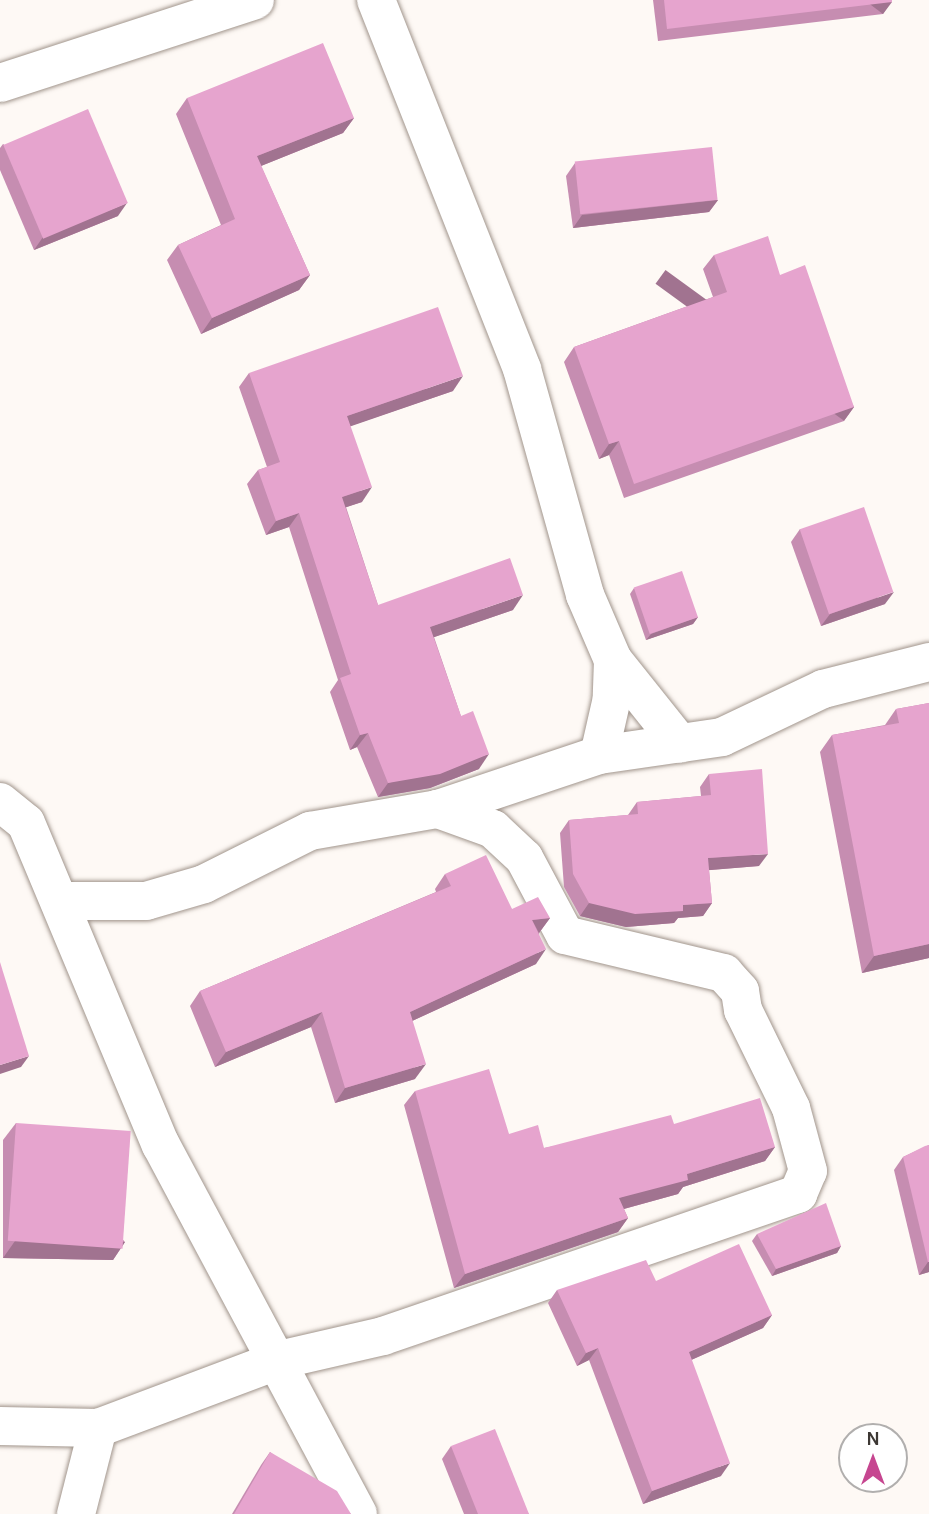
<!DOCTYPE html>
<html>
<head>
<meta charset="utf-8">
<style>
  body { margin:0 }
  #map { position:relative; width:929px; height:1514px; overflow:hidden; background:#fef9f5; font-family:Karla,sans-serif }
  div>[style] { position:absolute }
  .roads { filter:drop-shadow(0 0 2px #a1958c) drop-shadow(0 0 2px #a1958c) }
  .minor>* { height:38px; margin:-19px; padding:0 19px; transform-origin:19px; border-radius:19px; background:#fff }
  .wall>* { inset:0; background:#c68db1 }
  .shaded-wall>* { inset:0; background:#a17390; transform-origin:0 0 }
  .building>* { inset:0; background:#e6a4ce; transform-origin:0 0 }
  span { translate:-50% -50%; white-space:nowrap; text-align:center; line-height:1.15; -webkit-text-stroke:7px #fff; paint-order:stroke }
  .north { position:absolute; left:838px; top:1423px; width:70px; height:70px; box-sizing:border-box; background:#fff; border:2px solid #b1afae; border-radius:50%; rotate:0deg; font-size:19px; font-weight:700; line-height:28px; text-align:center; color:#3d3834 }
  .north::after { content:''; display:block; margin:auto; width:24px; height:32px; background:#c64690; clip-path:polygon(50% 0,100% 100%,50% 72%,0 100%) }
</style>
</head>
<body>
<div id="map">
  <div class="roads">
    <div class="minor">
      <div style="left:376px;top:0;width:397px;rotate:68.4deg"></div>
      <div style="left:522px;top:369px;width:235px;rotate:74.4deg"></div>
      <div style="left:585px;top:595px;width:71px;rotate:66.7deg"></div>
      <div style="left:613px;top:660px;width:38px;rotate:92deg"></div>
      <div style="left:612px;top:698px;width:58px;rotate:102.8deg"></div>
      <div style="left:0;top:83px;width:268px;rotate:-18deg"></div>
      <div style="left:613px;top:660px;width:107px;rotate:51.4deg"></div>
      <div style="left:0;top:802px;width:33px;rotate:39deg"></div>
      <div style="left:26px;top:823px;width:349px;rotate:67.3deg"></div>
      <div style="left:161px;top:1145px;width:418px;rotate:61.9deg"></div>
      <div style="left:63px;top:901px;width:83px"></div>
      <div style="left:146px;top:901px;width:60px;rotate:-16.3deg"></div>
      <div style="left:204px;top:884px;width:119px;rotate:-26.6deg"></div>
      <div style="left:310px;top:831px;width:130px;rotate:-9.8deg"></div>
      <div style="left:438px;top:809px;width:170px;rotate:-18.5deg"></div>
      <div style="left:599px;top:755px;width:124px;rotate:-8.3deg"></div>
      <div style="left:722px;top:737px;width:112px;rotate:-25.4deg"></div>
      <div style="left:823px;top:689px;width:109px;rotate:-14.3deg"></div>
      <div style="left:0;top:1426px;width:98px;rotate:1.2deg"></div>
      <div style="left:98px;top:1428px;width:193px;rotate:-20.6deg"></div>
      <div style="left:279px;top:1360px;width:107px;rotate:-13deg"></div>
      <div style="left:383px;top:1336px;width:439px;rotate:-18.9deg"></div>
      <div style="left:798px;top:1194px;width:25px;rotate:-67deg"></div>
      <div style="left:808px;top:1171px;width:65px;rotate:-105.1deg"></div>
      <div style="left:791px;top:1108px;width:109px;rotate:-116.1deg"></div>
      <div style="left:743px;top:1010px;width:19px;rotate:-99deg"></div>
      <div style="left:740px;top:991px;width:24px;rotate:-132deg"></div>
      <div style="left:724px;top:973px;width:163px;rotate:-166.6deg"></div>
      <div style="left:565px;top:935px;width:87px;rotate:-118deg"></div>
      <div style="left:524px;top:858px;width:42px;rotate:-136.9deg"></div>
      <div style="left:493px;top:829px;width:59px;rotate:-160deg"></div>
      <div style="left:76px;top:1514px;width:89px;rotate:-75.7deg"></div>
    </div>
  </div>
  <div class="wall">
    <div style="clip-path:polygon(653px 0,892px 0,883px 14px,658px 41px)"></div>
    <div style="clip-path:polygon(187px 98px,354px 118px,343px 133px,261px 166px,310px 275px,299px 290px,201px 334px,167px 260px,178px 245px,221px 225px,176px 114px)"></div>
    <div style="clip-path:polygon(3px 144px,118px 216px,34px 250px,0 170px,0 148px)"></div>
    <div style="clip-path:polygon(575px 163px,718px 200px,709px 212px,573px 228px,566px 176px)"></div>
    <div style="clip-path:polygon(714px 255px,780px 275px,854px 407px,844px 421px,624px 498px,609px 455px,599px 459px,564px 362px,574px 347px,713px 297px,703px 269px)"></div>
    <div style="clip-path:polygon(249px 373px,453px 391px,350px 426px,362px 502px,346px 507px,378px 605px,513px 610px,434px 637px,479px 769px,430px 788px,378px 797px,357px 747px,350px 750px,330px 692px,338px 680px,289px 527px,266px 535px,247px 484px,258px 470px,267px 467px,239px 387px)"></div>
    <div style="clip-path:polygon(800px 529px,885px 604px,821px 626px,791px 542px)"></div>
    <div style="clip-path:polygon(634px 588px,698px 617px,693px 624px,646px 640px,630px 594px)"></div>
    <div style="clip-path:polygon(929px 703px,929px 958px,862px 973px,820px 752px,832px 735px,885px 725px,896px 709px)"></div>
    <div style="clip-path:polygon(709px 774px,759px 866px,709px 870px,712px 903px,703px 916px,678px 918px,674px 923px,626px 927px,580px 916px,564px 887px,560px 833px,569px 820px,628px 815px,637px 802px,701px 796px,700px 787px)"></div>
    <div style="clip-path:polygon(445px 874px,512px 909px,550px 918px,539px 933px,536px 964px,412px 1021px,415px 1079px,335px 1103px,311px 1027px,215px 1067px,190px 1006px,200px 991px,436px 892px,435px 889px)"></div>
    <div style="clip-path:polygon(415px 1091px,509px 1134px,544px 1148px,674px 1124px,775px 1147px,765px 1161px,683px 1187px,678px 1194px,624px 1209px,628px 1218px,618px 1232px,454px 1288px,404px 1105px)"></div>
    <div style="clip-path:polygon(16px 1123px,125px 1242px,113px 1260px,3px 1258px,3px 1140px)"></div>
    <div style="clip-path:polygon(929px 1145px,929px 1272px,919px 1275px,894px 1170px,903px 1157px)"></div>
    <div style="clip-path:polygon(757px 1234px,841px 1246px,837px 1253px,772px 1276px,752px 1241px)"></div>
    <div style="clip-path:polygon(656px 1281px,772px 1315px,763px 1328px,691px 1360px,721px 1476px,643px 1504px,589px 1360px,577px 1366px,548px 1303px,557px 1290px)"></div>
    <div style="clip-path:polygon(451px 1446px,529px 1514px,464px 1514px,442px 1459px)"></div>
    <div style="clip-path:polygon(270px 1452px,351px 1514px,232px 1514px,261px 1465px)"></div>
  </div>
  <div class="shaded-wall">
    <div style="left:892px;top:2px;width:15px;height:227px;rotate:127deg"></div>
    <div style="clip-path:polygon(354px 118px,343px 133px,246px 172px,257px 156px)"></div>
    <div style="clip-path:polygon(718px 200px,709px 212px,573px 228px,582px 215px)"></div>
    <div style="clip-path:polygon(127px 203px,118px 216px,34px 250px,43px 237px)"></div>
    <div style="clip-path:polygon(310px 275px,299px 290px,201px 334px,212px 318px)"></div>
    <div style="clip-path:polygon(463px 376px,453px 391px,337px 431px,347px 416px)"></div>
    <div style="left:854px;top:407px;width:17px;height:233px;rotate:126deg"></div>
    <div style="clip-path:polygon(619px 441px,609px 455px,599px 459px,609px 444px)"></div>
    <div style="clip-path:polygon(372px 487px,362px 502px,332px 512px,342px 497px)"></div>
    <div style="clip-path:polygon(299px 513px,289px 527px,266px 535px,276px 521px)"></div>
    <div style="clip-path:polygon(894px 592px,885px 604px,821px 626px,830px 614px)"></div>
    <div style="clip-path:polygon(523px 595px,513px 610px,420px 642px,430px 627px)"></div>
    <div style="clip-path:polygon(698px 617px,693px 624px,646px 640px,651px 634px)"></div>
    <div style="clip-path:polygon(368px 733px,357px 747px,350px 750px,360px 735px)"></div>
    <div style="clip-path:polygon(489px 754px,479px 769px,430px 788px,378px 797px,388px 783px)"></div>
    <div style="clip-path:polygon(768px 854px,759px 866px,699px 871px,708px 858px)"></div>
    <div style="clip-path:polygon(589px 903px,683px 905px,712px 903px,703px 916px,678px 918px,674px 923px,626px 927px,580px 916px)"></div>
    <div style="clip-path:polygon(550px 918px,539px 933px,532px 920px)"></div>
    <div style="clip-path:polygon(929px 944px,929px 958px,862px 973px,874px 956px)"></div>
    <div style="clip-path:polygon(546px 949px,536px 964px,399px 1027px,410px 1012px)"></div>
    <div style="clip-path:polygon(322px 1012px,311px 1027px,215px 1067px,226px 1052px)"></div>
    <div style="clip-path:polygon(29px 1056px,21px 1067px,0 1074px,0 1065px)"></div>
    <div style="clip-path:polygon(426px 1064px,415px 1079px,335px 1103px,345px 1088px)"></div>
    <div style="clip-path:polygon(775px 1147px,765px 1161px,683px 1187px,678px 1194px,609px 1213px,619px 1198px,687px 1174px)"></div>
    <div style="clip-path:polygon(628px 1218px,618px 1232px,454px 1288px,465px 1274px)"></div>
    <div style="clip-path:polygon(15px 1241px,125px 1242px,113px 1260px,3px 1258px)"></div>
    <div style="clip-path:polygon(841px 1246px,837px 1253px,772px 1276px,776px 1269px)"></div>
    <div style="clip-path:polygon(928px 1262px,929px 1262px,929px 1272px,919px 1275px)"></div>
    <div style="clip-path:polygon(772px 1315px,763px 1328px,680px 1365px,689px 1352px)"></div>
    <div style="clip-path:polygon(598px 1348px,589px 1360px,577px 1366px,586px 1353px)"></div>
    <div style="clip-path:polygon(730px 1463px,721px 1476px,643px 1504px,652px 1491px)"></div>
  </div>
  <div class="building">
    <div style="clip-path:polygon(664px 0,892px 0,892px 2px,667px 29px)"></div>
    <div style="clip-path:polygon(323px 43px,354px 118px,257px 156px,310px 275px,212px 318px,178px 245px,235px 219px,187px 98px)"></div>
    <div style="left:88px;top:109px;width:102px;height:92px;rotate:67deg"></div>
    <div style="left:712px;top:147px;width:53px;height:138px;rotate:84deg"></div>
    <div style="clip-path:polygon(768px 236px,780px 275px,805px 265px,854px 407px,634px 484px,619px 441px,609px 444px,574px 347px,727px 292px,714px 255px)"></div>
    <div style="clip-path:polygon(438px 307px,463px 376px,347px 416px,372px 487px,342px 497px,378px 605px,510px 558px,523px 595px,430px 627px,461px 716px,473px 711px,489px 754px,440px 774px,388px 783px,368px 733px,360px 735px,340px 678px,351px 674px,299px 513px,276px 521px,258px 470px,280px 462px,249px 373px)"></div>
    <div style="left:864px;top:507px;width:90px;height:68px;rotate:71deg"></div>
    <div style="left:682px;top:571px;width:49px;height:51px;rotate:71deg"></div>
    <div style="clip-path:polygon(929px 703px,929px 944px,874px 956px,832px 735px,899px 723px,896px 709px)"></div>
    <div style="clip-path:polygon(762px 769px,768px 854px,708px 858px,712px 903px,683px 905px,683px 911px,635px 914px,589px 903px,573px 874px,569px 820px,638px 814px,637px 802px,711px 795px,709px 774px)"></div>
    <div style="clip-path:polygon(486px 855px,512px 909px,538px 897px,550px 918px,532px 920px,546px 949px,410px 1012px,426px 1064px,345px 1088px,322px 1012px,226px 1052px,200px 991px,451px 886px,445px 874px)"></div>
    <div style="clip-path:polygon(0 962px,29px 1056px,0 1065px)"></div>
    <div style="clip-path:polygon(489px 1069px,509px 1134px,538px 1125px,544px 1148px,671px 1115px,674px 1124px,760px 1098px,775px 1147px,687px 1174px,688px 1180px,619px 1198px,628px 1218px,465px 1274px,415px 1091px)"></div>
    <div style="left:16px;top:1123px;width:115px;height:118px;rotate:4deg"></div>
    <div style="clip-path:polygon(929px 1145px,929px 1262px,928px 1262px,903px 1157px,925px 1146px)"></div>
    <div style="clip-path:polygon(826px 1203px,841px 1246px,776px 1269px,757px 1234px)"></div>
    <div style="clip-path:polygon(739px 1244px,772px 1315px,689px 1352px,730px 1463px,652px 1491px,598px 1348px,586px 1353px,557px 1290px,646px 1260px,656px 1281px)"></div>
    <div style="clip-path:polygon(495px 1429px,529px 1514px,478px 1514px,451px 1446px)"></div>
    <div style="clip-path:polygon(270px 1452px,337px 1491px,351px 1514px,234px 1514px)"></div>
  </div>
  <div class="north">N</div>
</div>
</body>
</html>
